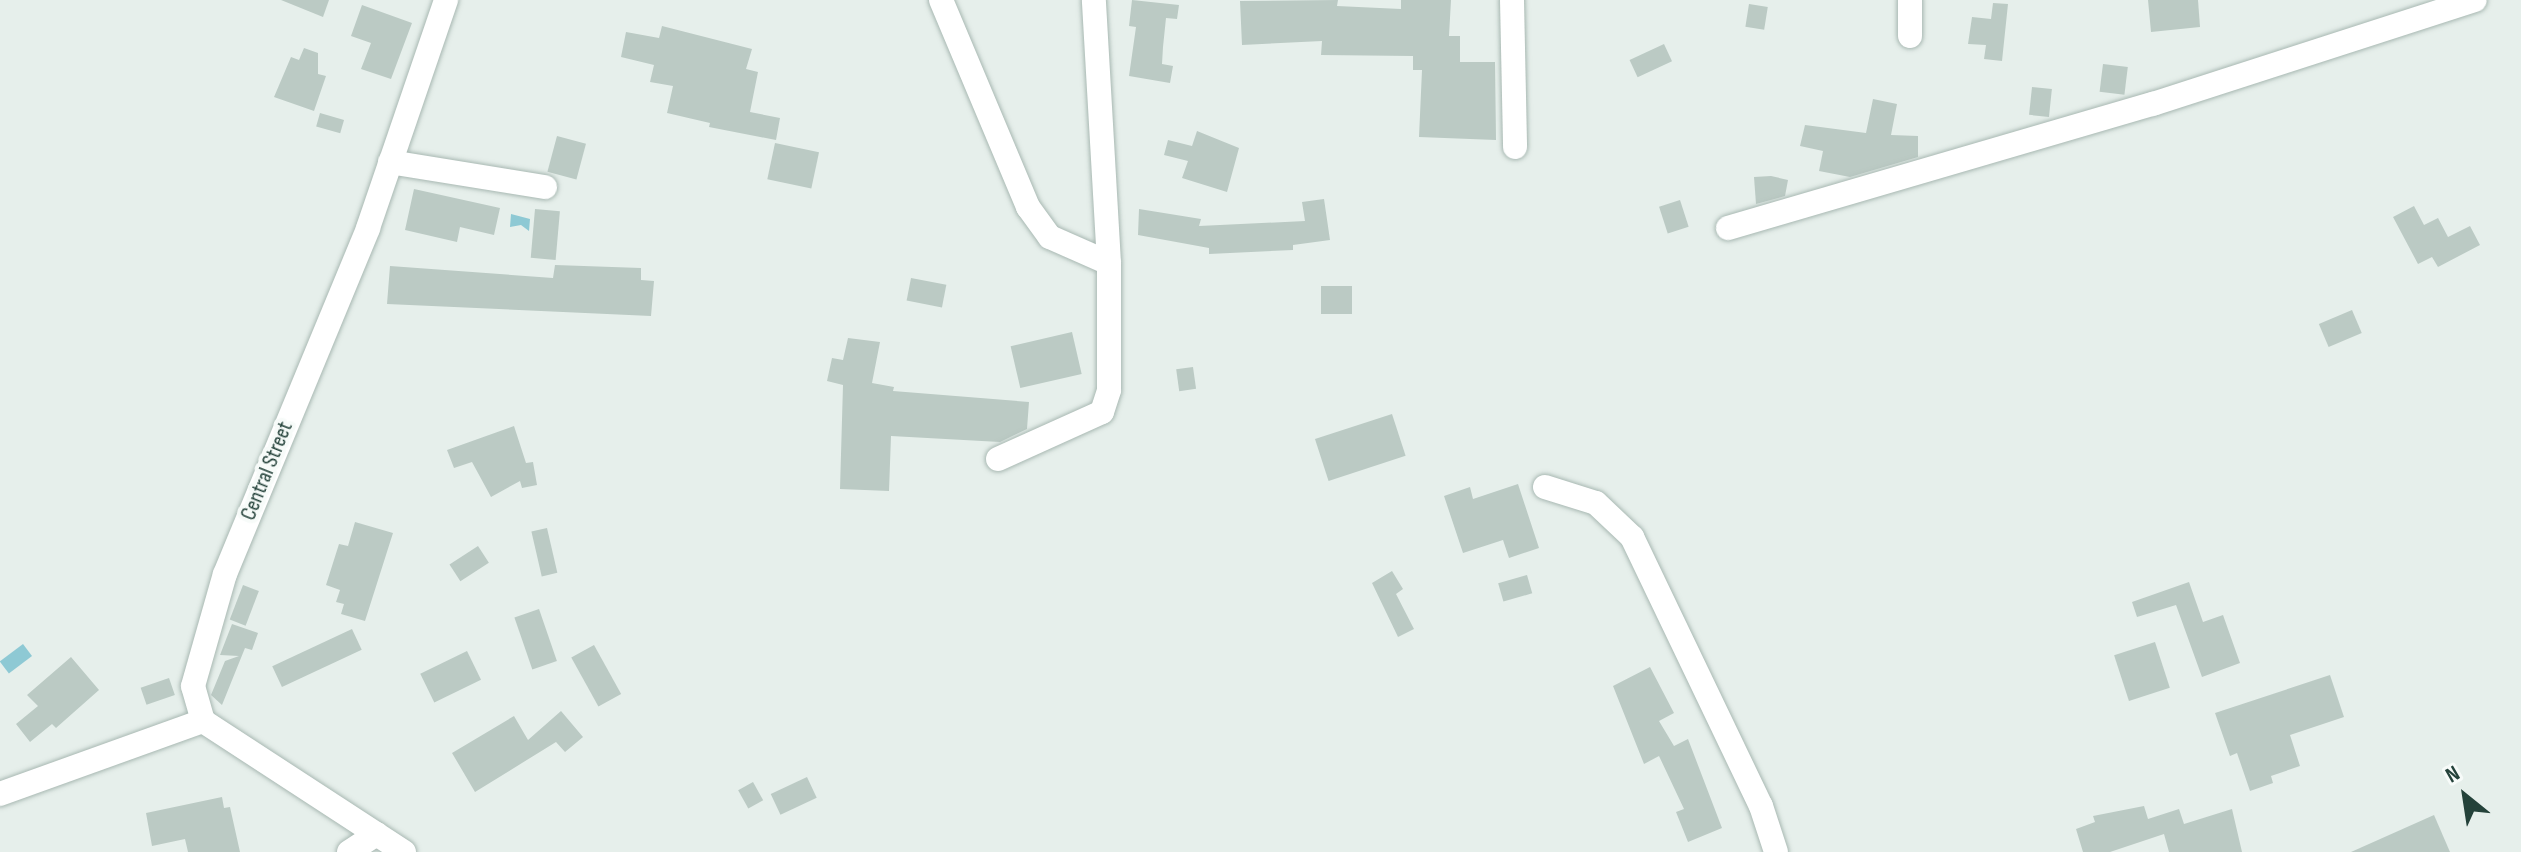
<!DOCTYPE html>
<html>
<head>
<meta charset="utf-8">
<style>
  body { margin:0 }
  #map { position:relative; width:2521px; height:852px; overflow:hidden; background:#e6efeb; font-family:"Sofia Sans Condensed",sans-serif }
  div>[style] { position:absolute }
  .water>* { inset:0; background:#8ec9d4; transform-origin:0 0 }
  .building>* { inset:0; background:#bbcac4; transform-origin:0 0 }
  .roads { filter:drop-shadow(0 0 2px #a8b8b2) drop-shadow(0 0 2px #a8b8b2) }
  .minor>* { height:24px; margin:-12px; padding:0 12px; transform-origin:12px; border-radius:12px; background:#fff }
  span { translate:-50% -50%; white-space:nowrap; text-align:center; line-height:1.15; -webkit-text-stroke:8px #f7fbf9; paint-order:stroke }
  .street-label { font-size:22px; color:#24423a }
  .north { position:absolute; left:2425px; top:756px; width:80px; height:80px; -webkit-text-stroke:6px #f7fbf9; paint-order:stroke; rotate:330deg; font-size:22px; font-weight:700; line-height:32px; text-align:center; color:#24423a }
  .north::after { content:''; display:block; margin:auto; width:28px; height:36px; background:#24423a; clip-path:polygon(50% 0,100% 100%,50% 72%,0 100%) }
</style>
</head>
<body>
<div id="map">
  <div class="water">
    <div style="clip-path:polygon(511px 214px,530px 219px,529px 231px,521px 225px,510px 227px)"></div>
    <div style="left:23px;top:644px;width:15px;height:29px;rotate:53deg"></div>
  </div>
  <div class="building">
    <div style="clip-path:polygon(281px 0,329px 0,323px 17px)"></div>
    <div style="clip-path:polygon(1132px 0,1179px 5px,1177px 19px,1166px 18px,1163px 47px,1162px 64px,1173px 66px,1170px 83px,1129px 76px,1136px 27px,1129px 26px)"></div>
    <div style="clip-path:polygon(1338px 0,1337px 6px,1401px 9px,1401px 0,1451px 0,1449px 36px,1460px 36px,1460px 62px,1495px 62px,1496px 140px,1419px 137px,1422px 70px,1413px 70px,1413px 56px,1321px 55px,1322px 41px,1242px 45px,1240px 1px)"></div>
    <div style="clip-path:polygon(2148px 0,2198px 0,2200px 27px,2151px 32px)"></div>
    <div style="clip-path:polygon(1993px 3px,2008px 4px,2002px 61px,1984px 59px,1986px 45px,1968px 44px,1972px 17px,1991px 19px)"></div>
    <div style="left:1749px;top:4px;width:19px;height:23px;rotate:9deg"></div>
    <div style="clip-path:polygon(362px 5px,412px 23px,391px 79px,361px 69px,371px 43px,351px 36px)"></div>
    <div style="clip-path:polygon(662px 26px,752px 49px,746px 69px,758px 72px,750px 112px,780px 118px,776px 140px,709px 127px,710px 123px,667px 113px,673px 86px,650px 82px,654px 65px,621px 57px,626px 32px,659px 38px)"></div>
    <div style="left:1664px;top:44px;width:19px;height:38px;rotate:65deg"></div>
    <div style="clip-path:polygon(304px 48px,318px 53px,318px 74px,326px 76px,314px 111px,274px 97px,291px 57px,299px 60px)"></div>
    <div style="left:2103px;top:64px;width:25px;height:28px;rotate:7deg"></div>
    <div style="left:2032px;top:87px;width:20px;height:28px;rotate:6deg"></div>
    <div style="clip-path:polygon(1873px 99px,1897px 104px,1891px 135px,1918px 136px,1918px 157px,1850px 177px,1819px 171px,1823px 151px,1800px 146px,1805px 125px,1866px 133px)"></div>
    <div style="left:320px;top:113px;width:25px;height:14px;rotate:16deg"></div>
    <div style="clip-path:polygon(1197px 131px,1239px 148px,1227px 192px,1182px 178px,1188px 161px,1164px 155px,1168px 140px,1192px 146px)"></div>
    <div style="left:557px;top:136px;width:30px;height:37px;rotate:15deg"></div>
    <div style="left:775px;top:143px;width:45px;height:37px;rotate:12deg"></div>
    <div style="clip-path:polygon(1771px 176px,1788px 180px,1785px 196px,1756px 204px,1754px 177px)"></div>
    <div style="clip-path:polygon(414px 189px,500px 208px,494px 235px,460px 227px,457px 242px,405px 230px)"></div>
    <div style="clip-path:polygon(1324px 199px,1330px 240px,1293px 245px,1293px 250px,1209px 254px,1209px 248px,1138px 235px,1139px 209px,1201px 219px,1199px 226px,1305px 221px,1302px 202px)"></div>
    <div style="left:1680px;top:200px;width:28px;height:22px;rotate:72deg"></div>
    <div style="clip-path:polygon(2414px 206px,2424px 225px,2438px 218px,2448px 237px,2470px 226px,2480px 245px,2438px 267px,2432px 257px,2418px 264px,2393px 217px)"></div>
    <div style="left:535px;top:209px;width:25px;height:49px;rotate:5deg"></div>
    <div style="clip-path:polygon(555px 265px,641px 268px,641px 280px,654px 281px,651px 316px,387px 304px,390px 266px,553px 278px)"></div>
    <div style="left:911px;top:278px;width:36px;height:23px;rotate:11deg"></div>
    <div style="left:1321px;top:286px;width:31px;height:28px"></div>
    <div style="left:2352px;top:310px;width:25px;height:36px;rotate:67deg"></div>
    <div style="left:1072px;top:332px;width:43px;height:63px;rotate:77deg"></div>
    <div style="clip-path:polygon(848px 338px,880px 342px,872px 383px,894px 387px,893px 391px,1029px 402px,1027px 429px,1000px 442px,891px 436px,889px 491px,840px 489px,843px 385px,827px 381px,832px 358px,843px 360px)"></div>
    <div style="left:1193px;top:367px;width:22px;height:17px;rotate:82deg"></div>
    <div style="left:1392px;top:414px;width:44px;height:81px;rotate:72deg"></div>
    <div style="clip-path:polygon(514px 426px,526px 463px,533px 462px,537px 485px,522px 488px,520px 481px,491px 497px,472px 462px,454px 468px,447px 450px)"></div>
    <div style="clip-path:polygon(1518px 484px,1539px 548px,1509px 558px,1503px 540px,1463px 553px,1444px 496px,1470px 487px,1473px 499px)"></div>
    <div style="clip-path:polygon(355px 522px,393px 533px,365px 621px,341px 614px,344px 604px,336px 602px,340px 590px,326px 585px,339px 544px,348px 546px)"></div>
    <div style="left:547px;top:528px;width:46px;height:16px;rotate:77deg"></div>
    <div style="left:478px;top:546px;width:20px;height:34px;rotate:57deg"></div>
    <div style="clip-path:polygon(1392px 571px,1403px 589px,1396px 594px,1414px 629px,1398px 637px,1372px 583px)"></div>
    <div style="left:1527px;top:575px;width:19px;height:30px;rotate:74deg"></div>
    <div style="clip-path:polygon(2189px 582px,2203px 622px,2223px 615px,2240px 663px,2202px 677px,2176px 605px,2137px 617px,2132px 602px)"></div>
    <div style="left:243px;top:585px;width:17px;height:37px;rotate:21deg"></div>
    <div style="left:539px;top:609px;width:55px;height:26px;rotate:71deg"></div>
    <div style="clip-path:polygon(232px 624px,258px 633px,252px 650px,245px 648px,222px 705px,211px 695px,225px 661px,239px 656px,220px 655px)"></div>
    <div style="left:352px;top:629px;width:23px;height:88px;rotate:65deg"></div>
    <div style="left:2155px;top:642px;width:48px;height:43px;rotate:72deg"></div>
    <div style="left:594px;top:645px;width:56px;height:26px;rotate:61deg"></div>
    <div style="left:467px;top:651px;width:32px;height:52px;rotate:64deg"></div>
    <div style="clip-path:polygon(71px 657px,99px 690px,56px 728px,52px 724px,30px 742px,16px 724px,38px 706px,27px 695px)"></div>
    <div style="clip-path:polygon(1650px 667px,1674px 713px,1659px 721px,1674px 746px,1688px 739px,1722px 828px,1688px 842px,1676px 812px,1684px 809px,1659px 756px,1644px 764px,1613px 686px)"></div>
    <div style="clip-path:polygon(2330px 675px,2344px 717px,2290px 735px,2300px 766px,2271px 776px,2273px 783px,2250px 791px,2237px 753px,2230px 756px,2215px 713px)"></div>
    <div style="left:169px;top:678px;width:18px;height:30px;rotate:71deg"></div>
    <div style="clip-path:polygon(561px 711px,583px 737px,565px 752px,556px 742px,475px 792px,452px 753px,514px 716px,528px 740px)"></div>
    <div style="left:807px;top:777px;width:23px;height:40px;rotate:65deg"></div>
    <div style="left:753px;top:782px;width:21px;height:17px;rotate:61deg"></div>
    <div style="clip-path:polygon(222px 797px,224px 808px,230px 807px,240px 852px,188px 852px,185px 839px,152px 846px,146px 813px)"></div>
    <div style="clip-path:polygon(2144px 806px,2148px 819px,2179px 809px,2184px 824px,2232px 809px,2242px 852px,2169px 852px,2164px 834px,2110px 852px,2083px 852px,2076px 829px,2095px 822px,2093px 816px)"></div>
    <div style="clip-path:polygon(2434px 815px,2450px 852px,2351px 852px)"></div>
  </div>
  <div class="roads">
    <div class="minor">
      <div style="left:941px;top:0;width:225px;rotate:67.2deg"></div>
      <div style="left:1028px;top:207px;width:37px;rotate:54deg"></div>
      <div style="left:1050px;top:237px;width:64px;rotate:23.8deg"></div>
      <div style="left:1512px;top:0;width:147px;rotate:88.8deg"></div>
      <div style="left:1910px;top:36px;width:36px;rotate:-90deg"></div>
      <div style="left:390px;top:162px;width:157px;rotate:9.2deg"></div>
      <div style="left:1728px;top:228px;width:443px;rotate:-16.3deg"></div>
      <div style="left:2153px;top:104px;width:338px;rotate:-17.9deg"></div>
      <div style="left:998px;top:459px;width:114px;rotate:-24.3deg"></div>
      <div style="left:1102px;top:412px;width:23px;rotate:-72deg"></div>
      <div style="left:1109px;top:390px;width:127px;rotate:-90deg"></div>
      <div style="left:1109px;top:263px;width:263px;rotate:-93.3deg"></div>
      <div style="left:1545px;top:487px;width:53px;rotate:17.4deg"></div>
      <div style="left:1596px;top:503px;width:50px;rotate:43.4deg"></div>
      <div style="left:1632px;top:537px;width:298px;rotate:64.4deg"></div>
      <div style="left:1761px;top:806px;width:48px;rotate:71.9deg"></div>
      <div style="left:0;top:794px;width:216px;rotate:-19.8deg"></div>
      <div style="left:349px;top:852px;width:33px;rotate:-33deg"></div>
      <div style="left:404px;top:852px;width:240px;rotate:-146.9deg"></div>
      <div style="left:203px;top:721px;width:36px;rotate:-106deg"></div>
      <div style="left:193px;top:686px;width:116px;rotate:-74.1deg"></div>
      <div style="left:225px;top:574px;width:374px;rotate:-67.5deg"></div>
      <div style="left:368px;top:228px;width:241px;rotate:-71.1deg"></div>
    </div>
  </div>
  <div class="street-label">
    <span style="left:267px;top:471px;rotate:-68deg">Central Street</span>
  </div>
  <div class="north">N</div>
</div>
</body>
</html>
